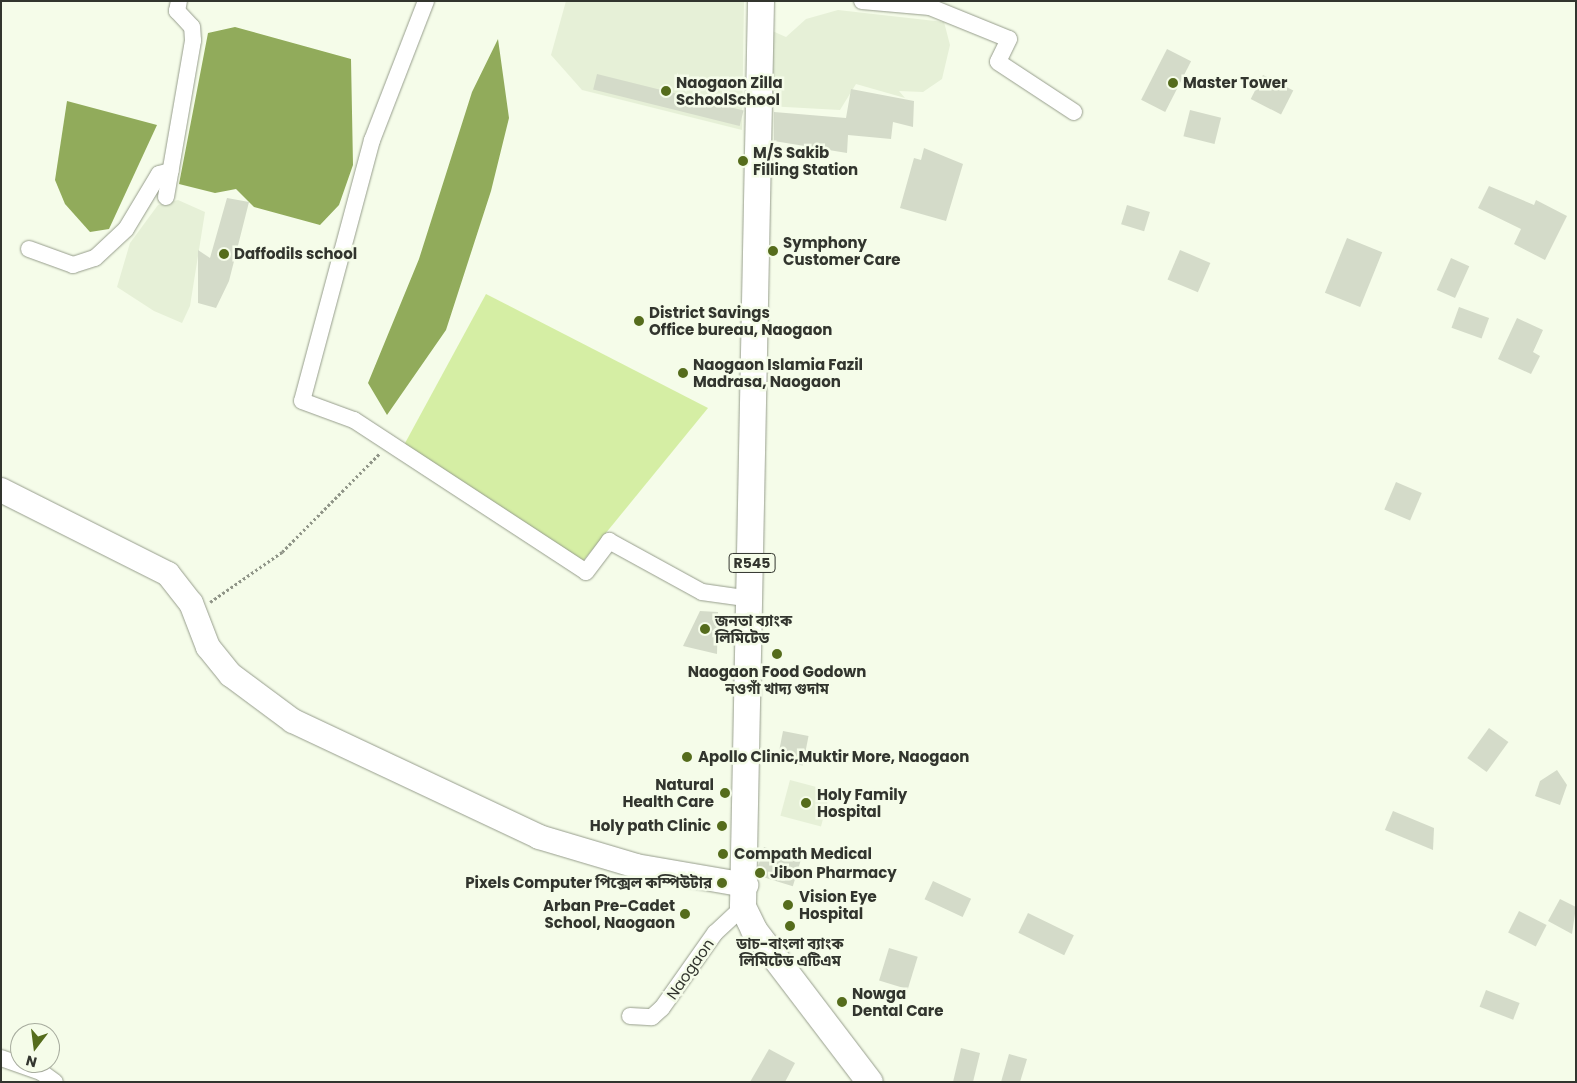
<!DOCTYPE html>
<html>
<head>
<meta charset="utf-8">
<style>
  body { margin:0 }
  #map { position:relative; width:1577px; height:1083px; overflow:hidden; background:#f5fce9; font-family:Poppins,"Noto Sans Bengali",sans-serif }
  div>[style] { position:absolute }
  .built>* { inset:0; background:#e6f0d7; transform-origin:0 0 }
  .green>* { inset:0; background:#d5eea4 }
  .water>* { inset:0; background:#91ab5b }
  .building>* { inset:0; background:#d4dbc9; transform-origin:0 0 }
  .path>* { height:2.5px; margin-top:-1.25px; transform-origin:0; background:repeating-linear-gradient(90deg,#909588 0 2.5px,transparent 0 5px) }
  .roads { filter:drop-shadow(0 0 1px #969d8c) drop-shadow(0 0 1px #969d8c) }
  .street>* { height:16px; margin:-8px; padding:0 8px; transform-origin:8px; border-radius:8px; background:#fff }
  .secondary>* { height:24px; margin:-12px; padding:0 12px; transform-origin:12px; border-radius:12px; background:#fff }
  .primary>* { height:26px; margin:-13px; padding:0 13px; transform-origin:13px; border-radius:13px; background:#fff }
  .dots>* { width:14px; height:14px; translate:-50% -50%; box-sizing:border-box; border:2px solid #f5fce9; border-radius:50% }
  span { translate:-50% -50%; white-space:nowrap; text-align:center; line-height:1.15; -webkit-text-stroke:5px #f5fce9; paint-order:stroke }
  .shield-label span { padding:1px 4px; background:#f5fce9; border:1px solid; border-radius:4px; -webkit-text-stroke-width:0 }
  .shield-label { font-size:14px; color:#32352e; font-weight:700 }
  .poi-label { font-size:15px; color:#32352e; font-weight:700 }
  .left { translate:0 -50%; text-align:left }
  .right { translate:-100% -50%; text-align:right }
  .street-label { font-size:15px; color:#32352e }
  .frame { position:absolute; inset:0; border:2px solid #32352e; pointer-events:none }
  .north { position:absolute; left:10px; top:1023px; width:50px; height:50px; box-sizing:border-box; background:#f5fce9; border:1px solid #a7ac9e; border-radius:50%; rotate:195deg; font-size:14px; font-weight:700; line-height:20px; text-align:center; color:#32352e }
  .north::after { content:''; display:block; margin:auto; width:18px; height:22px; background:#556c1c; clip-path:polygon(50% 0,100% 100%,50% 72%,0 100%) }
</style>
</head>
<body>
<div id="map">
  <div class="built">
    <div style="clip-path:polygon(566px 1px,744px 1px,742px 130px,582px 90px,551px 55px)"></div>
    <div style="clip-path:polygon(838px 10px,944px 22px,950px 45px,942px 79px,923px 92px,899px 91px,905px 98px,856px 84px,840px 110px,767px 106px,770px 30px,786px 37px,806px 19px)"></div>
    <div style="clip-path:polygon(178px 200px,205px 212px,190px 306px,182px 323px,154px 311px,117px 287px,130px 243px,158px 205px)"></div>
    <div style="left:790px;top:780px;width:42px;height:37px;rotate:15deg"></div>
  </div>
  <div class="green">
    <div style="clip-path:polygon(486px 294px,708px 408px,583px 561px,404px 445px)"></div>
  </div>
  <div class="water">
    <div style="clip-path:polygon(235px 27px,351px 59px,353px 165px,339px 205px,320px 225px,254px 207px,236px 189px,215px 193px,179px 184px,208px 33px)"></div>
    <div style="clip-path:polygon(498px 39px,509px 118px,491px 191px,446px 330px,387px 415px,368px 383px,419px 259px,472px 92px)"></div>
    <div style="clip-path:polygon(67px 101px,157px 125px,109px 229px,90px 232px,65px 204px,55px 180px)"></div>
  </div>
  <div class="building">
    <div style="left:1167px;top:49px;width:27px;height:57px;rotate:27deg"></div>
    <div style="left:597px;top:74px;width:151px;height:16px;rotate:14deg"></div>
    <div style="left:1263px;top:75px;width:34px;height:27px;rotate:27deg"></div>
    <div style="clip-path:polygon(851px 89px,914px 101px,913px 127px,893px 122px,891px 139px,848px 135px,847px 153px,774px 141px,774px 112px,846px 118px)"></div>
    <div style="left:1190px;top:110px;width:32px;height:27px;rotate:14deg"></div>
    <div style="clip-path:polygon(924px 148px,963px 164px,946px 221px,900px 208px,914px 158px,921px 160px)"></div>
    <div style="clip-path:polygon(1489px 186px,1534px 205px,1536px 200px,1567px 216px,1545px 260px,1514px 244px,1521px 229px,1478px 208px)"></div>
    <div style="clip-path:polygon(227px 198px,249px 202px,229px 281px,216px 308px,198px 303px,198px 250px,210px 258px)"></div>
    <div style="left:1127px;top:205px;width:24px;height:20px;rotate:17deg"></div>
    <div style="left:1347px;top:238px;width:38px;height:59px;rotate:22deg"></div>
    <div style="left:1180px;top:250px;width:33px;height:32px;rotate:23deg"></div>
    <div style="left:1451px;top:258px;width:20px;height:35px;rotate:24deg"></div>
    <div style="left:1459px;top:307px;width:32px;height:22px;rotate:20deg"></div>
    <div style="clip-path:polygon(1517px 318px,1543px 330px,1533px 352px,1540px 356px,1531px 374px,1498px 359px)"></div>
    <div style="left:1396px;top:482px;width:28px;height:30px;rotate:23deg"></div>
    <div style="clip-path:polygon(700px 611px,718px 612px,717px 654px,683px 646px)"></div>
    <div style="left:1489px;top:728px;width:24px;height:37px;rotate:36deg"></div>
    <div style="left:783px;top:731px;width:26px;height:30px;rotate:11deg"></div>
    <div style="clip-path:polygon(1557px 770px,1567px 785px,1560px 805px,1535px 796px,1540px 781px)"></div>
    <div style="clip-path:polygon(1393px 811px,1434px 828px,1433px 850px,1385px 830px)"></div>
    <div style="left:764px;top:847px;width:39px;height:29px;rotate:17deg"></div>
    <div style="left:933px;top:881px;width:42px;height:20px;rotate:25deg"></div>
    <div style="clip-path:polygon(1560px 899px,1576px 907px,1572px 934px,1548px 921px)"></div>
    <div style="left:1519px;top:911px;width:31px;height:24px;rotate:27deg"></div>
    <div style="left:1028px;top:913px;width:51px;height:22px;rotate:26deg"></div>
    <div style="left:889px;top:948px;width:30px;height:34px;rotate:17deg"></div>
    <div style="left:1486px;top:990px;width:36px;height:18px;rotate:21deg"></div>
    <div style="clip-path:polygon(961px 1048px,980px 1053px,973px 1082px,953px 1082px)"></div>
    <div style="clip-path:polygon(769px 1049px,795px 1063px,785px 1082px,750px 1082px)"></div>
    <div style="clip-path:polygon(1009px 1054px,1027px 1059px,1020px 1082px,1001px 1082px)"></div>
  </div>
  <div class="path">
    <div style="left:210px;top:602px;width:88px;rotate:-34.8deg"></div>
    <div style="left:282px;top:552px;width:139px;rotate:-45.3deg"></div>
  </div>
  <div class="roads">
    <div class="street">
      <div style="left:426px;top:1px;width:149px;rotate:111.2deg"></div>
      <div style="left:372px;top:140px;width:270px;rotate:105deg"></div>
      <div style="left:302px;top:401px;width:55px;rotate:20.1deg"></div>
      <div style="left:354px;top:420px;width:277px;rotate:33.2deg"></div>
      <div style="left:586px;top:572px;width:39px;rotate:-53deg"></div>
      <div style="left:609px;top:541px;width:106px;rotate:28.7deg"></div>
      <div style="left:702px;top:592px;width:49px;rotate:8.1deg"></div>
      <div style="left:862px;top:1px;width:68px;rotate:5deg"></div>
      <div style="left:930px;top:7px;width:85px;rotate:22.1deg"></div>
      <div style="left:1009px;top:39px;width:25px;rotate:116deg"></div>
      <div style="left:998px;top:62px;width:91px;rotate:33.3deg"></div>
      <div style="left:166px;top:197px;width:159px;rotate:-80.2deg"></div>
      <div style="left:193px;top:40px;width:13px;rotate:-94deg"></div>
      <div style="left:192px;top:27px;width:22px;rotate:-133deg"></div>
      <div style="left:177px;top:11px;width:10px;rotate:-79deg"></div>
      <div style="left:29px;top:249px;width:47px;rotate:20deg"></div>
      <div style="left:73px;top:265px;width:23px;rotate:-18deg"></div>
      <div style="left:95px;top:258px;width:42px;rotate:-43.1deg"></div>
      <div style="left:126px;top:229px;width:64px;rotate:-59deg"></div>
      <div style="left:159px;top:174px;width:12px;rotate:-14deg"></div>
      <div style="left:630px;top:1016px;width:22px;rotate:3deg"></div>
      <div style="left:652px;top:1017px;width:13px;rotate:-42deg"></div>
      <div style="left:662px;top:1008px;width:92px;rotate:-54.8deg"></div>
      <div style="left:715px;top:933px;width:38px;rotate:-43deg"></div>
      <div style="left:1px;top:1058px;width:42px;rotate:19.3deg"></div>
      <div style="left:41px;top:1072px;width:17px;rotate:36deg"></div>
    </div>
    <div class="secondary">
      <div style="left:1px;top:490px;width:187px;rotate:26.7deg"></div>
      <div style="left:168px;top:574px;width:37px;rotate:52deg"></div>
      <div style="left:191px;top:603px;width:47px;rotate:68.9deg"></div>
      <div style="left:208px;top:647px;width:36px;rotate:51deg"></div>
      <div style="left:231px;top:675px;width:77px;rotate:36.6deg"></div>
      <div style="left:293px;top:721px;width:272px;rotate:25.2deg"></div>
      <div style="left:539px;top:837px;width:101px;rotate:16.6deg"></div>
      <div style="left:636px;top:866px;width:112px;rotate:9.8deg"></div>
    </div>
    <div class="primary">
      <div style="left:761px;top:1px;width:906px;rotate:91.14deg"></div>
      <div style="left:743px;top:907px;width:25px;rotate:64deg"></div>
      <div style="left:754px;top:930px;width:191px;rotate:52.7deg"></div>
    </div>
  </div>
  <div class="dots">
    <div style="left:1173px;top:83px;background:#556c1c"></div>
    <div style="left:666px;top:91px;background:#556c1c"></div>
    <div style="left:743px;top:161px;background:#556c1c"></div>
    <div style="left:773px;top:251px;background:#556c1c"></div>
    <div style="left:224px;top:254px;background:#556c1c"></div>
    <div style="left:639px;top:321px;background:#556c1c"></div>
    <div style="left:683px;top:373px;background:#556c1c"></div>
    <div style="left:705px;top:629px;background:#556c1c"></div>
    <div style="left:777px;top:654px;background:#556c1c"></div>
    <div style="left:687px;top:757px;background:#556c1c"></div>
    <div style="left:725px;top:793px;background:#556c1c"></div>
    <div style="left:806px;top:803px;background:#556c1c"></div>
    <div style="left:722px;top:826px;background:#556c1c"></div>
    <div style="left:723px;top:854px;background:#556c1c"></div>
    <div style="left:760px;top:873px;background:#556c1c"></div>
    <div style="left:722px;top:883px;background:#556c1c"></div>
    <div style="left:788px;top:905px;background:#556c1c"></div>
    <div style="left:685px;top:914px;background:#556c1c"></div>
    <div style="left:790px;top:926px;background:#556c1c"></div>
    <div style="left:842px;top:1002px;background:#556c1c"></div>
  </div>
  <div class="shield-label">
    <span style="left:752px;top:563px">R545</span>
  </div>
  <div class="poi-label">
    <span class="left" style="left:676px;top:91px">Naogaon Zilla<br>SchoolSchool</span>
    <span class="left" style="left:1183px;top:83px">Master Tower</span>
    <span class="left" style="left:753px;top:161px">M/S Sakib<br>Filling Station</span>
    <span class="left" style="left:783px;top:251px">Symphony<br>Customer Care</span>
    <span class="left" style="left:234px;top:254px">Daffodils school</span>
    <span class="left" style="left:649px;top:321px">District Savings<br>Office bureau, Naogaon</span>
    <span class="left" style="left:693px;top:373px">Naogaon Islamia Fazil<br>Madrasa, Naogaon</span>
    <span class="left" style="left:715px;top:629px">জনতা ব্যাংক<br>লিমিটেড</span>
    <span style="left:777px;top:680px">Naogaon Food Godown<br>নওগাঁ খাদ্য গুদাম</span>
    <span class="left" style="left:698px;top:757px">Apollo Clinic,Muktir More, Naogaon</span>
    <span class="right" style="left:714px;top:793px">Natural<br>Health Care</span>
    <span class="left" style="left:817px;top:803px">Holy Family<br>Hospital</span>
    <span class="right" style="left:711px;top:826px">Holy path Clinic</span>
    <span class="left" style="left:734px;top:854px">Compath Medical</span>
    <span class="left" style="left:770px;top:873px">Jibon Pharmacy</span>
    <span class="right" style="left:712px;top:883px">Pixels Computer পিক্সেল কম্পিউটার</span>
    <span class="left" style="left:799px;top:905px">Vision Eye<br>Hospital</span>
    <span class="right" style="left:675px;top:914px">Arban Pre-Cadet<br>School, Naogaon</span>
    <span style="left:790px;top:952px">ডাচ-বাংলা ব্যাংক<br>লিমিটেড এটিএম</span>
    <span class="left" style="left:852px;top:1002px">Nowga<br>Dental Care</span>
  </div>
  <div class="street-label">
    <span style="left:690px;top:969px;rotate:-55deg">Naogaon</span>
  </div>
  <div class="frame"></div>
  <div class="north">N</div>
</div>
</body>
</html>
